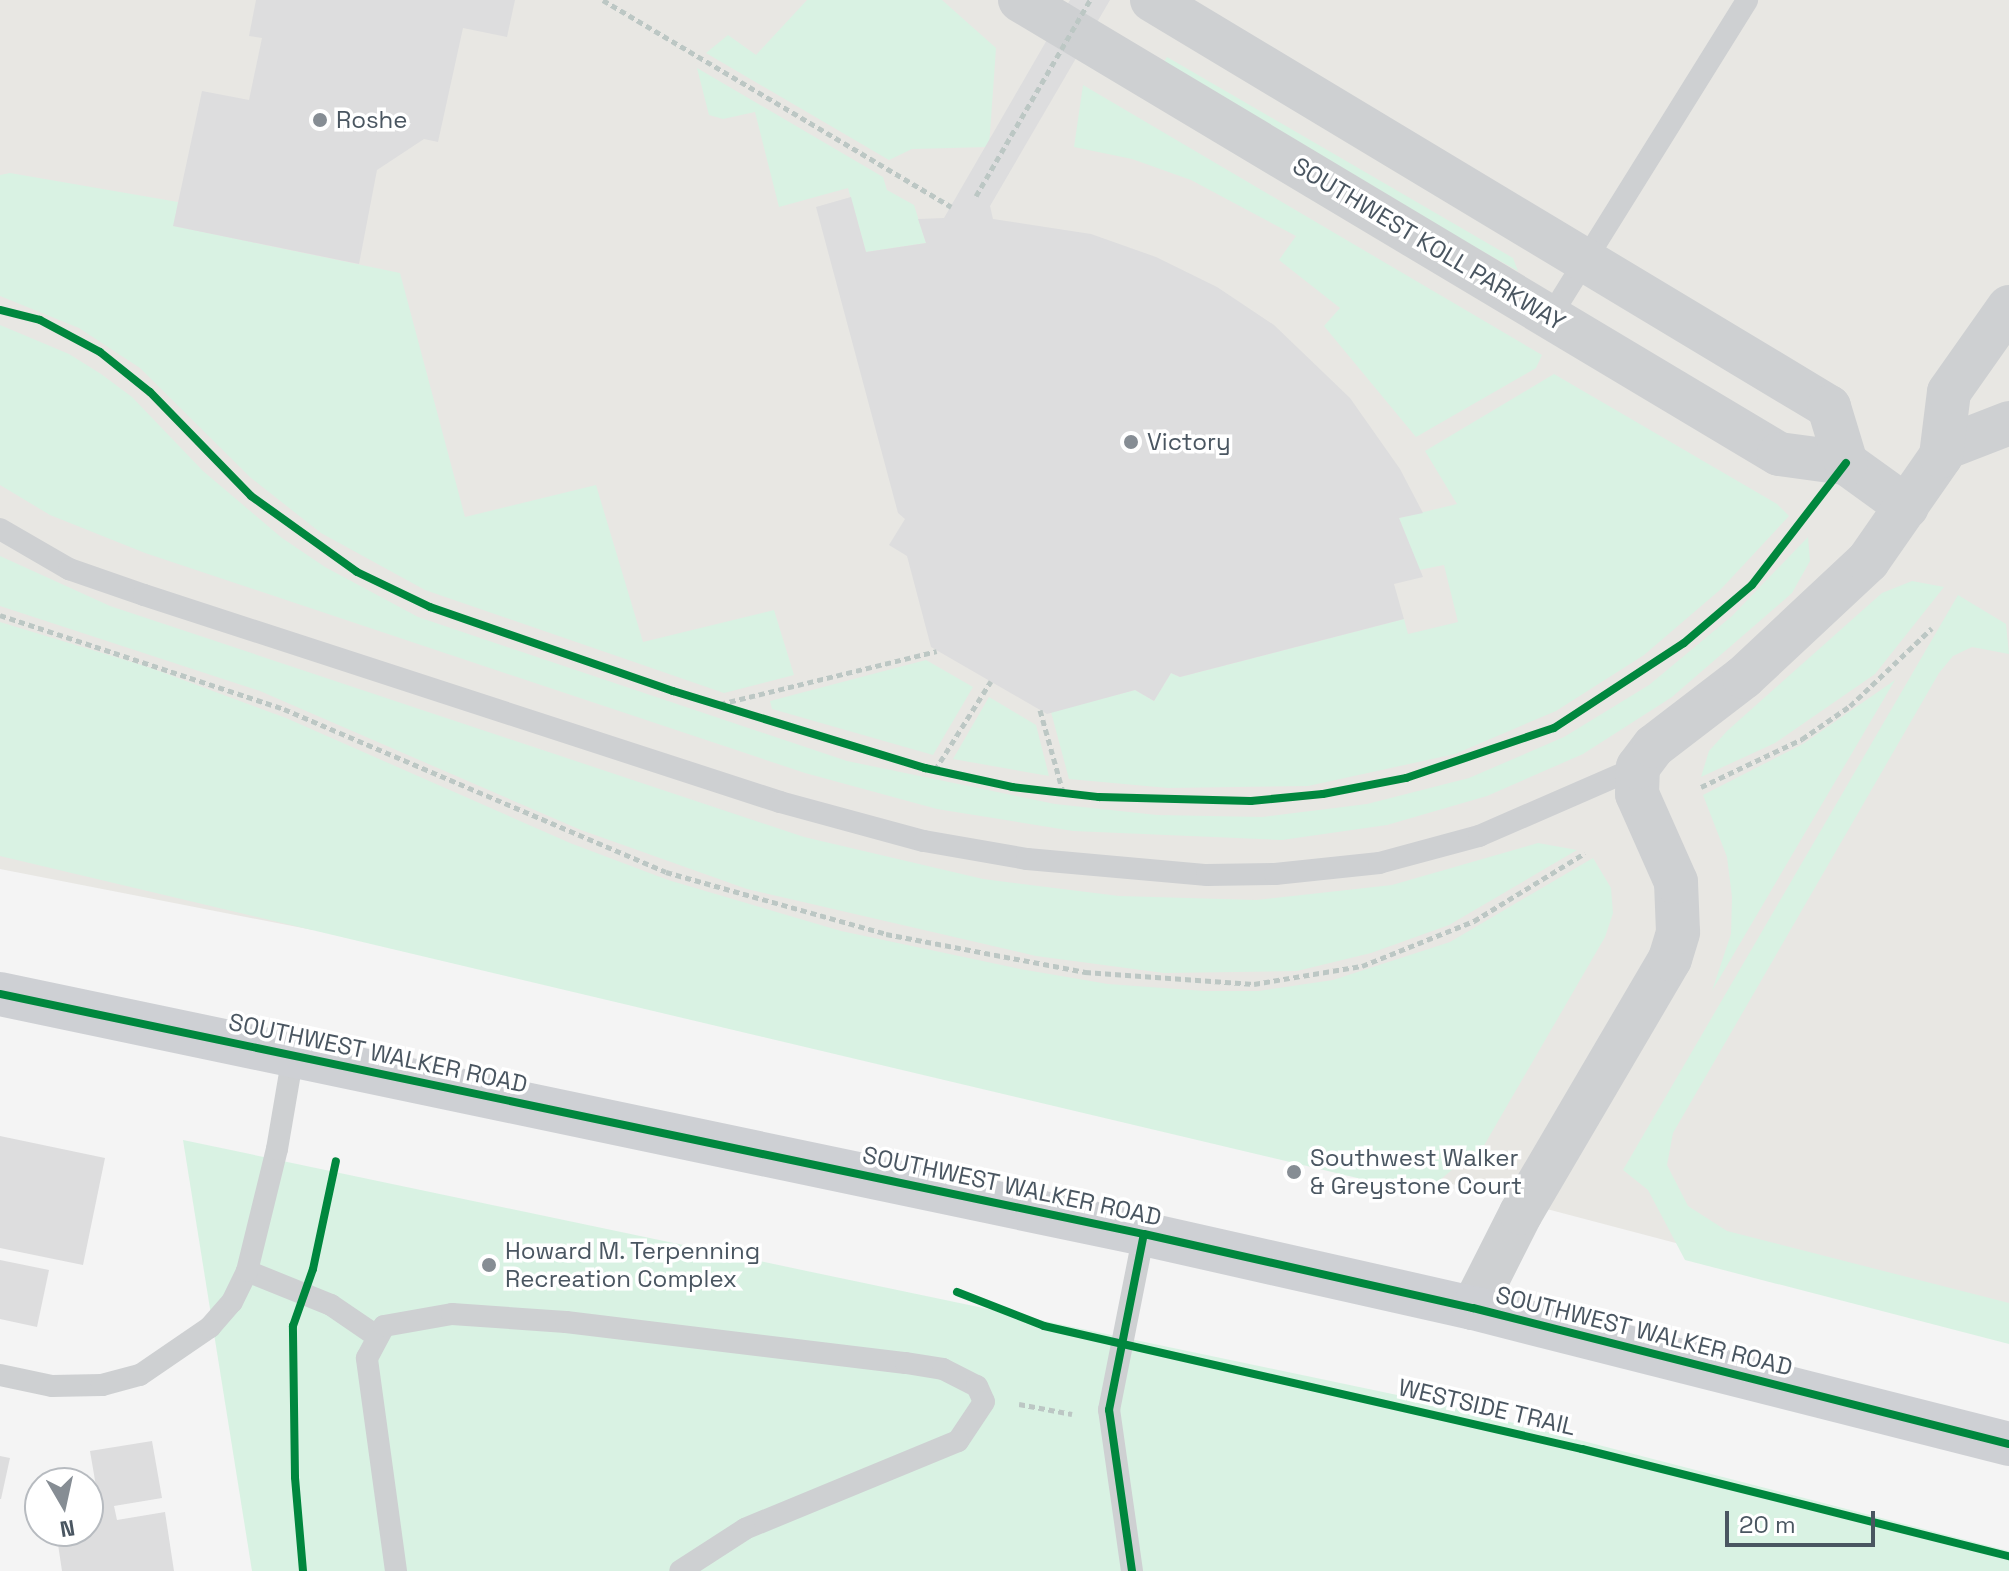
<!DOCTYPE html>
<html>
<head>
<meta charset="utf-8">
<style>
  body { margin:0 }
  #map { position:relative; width:2009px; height:1571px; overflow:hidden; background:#f4f4f4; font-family:"Space Grotesk",sans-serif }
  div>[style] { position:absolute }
  .commercial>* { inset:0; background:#e8e7e3 }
  .green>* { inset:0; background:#d9f2e3 }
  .building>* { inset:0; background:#ddddde }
  .path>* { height:5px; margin-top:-2.5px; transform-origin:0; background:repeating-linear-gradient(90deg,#bcc7c4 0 6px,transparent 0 10px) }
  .lane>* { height:22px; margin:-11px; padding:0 11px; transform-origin:11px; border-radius:11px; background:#ced0d2 }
  .street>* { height:44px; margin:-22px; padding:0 22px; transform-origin:22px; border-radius:22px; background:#ced0d2 }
  .secondary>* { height:44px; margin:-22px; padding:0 22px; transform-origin:22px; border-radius:22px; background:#ced0d4 }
  .path-bridge>* { height:5px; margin-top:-2.5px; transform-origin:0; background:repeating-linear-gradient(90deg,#bcc7c4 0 6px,transparent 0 10px) }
  .cycleway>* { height:8px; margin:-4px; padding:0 4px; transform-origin:4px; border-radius:4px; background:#00873e }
  .dots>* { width:22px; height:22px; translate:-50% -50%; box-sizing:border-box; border:4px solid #fff; border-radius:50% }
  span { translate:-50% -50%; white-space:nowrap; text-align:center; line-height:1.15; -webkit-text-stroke:7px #fff; paint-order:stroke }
  .poi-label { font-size:24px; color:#4a5661 }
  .left { translate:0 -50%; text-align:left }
  .street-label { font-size:24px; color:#4a5661 }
  .north { position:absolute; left:24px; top:1467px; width:80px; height:80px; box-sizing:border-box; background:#fff; border:2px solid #b7bbc0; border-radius:50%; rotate:171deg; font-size:22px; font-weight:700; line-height:32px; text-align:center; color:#4a5661 }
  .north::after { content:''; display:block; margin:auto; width:28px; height:36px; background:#868d94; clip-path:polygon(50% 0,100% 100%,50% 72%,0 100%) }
  .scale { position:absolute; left:1725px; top:1511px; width:150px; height:36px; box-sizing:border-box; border:4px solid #4a5661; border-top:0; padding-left:10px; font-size:24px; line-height:28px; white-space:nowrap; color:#4a5661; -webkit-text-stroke:6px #fff; paint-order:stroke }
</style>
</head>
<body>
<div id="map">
  <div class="commercial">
    <div style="clip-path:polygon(0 0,2009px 0,2009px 1331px,1433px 1179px,1420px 1181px,314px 922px,313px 930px,0 869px)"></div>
  </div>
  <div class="green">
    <div style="clip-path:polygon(807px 0,942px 0,996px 48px,989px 147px,912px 149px,889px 160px,706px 53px,728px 35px,756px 55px)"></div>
    <div style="clip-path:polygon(1167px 57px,1513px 258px,1518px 271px,1158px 71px)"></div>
    <div style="clip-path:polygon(697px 68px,883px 177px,887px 190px,914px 205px,926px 243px,866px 252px,848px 188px,779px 207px,755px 112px,723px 119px,709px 115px)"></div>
    <div style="clip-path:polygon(1083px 85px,1542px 355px,1536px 368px,1416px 437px,1324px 326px,1340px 308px,1279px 260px,1296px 236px,1191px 180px,1132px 159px,1074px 147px)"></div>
    <div style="clip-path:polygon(10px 173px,178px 202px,174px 226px,400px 273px,465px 517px,596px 485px,643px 642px,774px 610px,794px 675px,724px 693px,425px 590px,321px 533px,251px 478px,140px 368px,79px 328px,0 296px,0 175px)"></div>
    <div style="clip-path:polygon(0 325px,69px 354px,101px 374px,132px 397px,203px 471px,282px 538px,325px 567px,418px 617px,847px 761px,1055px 804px,1157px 815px,1262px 817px,1367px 804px,1469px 778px,1564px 737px,1649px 685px,1732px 616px,1808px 537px,1810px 561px,1792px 593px,1672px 697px,1583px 754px,1487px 796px,1387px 825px,1282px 840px,1073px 831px,937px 809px,805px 773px,145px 553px,50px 515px,0 485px)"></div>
    <div style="clip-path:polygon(1554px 374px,1777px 504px,1789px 516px,1721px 589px,1644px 655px,1556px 711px,1455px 754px,1308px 786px,1168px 788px,1069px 779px,1051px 712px,1135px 690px,1154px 701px,1171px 673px,1180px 677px,1404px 619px,1408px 634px,1458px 622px,1444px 565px,1419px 570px,1399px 518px,1457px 504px,1425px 451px)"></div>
    <div style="clip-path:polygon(0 556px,110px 606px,804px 837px,983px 879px,1119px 896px,1256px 900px,1392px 885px,1538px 843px,1577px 850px,1449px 925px,1371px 953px,1297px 971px,1164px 973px,1036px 956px,747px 889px,581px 830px,260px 691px,0 606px)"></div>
    <div style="clip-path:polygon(1912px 581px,1944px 587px,1875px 674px,1775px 743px,1701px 777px,1709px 751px,1727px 731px,1882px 593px)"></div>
    <div style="clip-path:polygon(1958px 595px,2006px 624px,2009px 654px,1972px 647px,1953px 656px,1939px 673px,1673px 1133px,1667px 1165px,1688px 1206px,1727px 1231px,2009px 1303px,2009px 1344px,1685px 1260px,1648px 1190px,1623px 1170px)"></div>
    <div style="clip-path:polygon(0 622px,148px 667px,286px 718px,570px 843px,668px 880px,841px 931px,1020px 969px,1108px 984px,1205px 991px,1258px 991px,1333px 980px,1450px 942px,1593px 858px,1611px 888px,1613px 913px,1605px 937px,1475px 1161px,1454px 1168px,1439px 1181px,1391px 1186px,0 856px)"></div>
    <div style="clip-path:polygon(926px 660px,973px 687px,933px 755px,772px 709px,770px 701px)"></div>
    <div style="clip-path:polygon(1895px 680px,1712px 991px,1731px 934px,1732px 897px,1727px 857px,1703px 795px,1803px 744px)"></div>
    <div style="clip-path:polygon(989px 697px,1036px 725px,1049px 776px,953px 759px)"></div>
    <div style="clip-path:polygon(183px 1140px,1440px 1404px,2009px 1551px,2009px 1571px,252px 1571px)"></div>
  </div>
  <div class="building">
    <div style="clip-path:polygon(256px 0,515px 0,507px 37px,463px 28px,438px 142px,424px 139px,377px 170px,359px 264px,173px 226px,202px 91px,249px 100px,262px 38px,249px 36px)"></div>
    <div style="clip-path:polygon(1070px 0,1110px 0,990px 206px,993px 219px,1091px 234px,1156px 257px,1217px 287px,1274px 325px,1350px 398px,1400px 469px,1423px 513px,1399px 518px,1423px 577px,1394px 584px,1404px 619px,1180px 677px,1171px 673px,1154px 701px,1135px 690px,1047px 714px,931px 647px,907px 556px,889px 545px,905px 519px,898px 513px,816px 207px,851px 197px,866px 252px,926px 243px,918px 219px,944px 218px)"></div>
    <div style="clip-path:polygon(0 1136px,105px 1158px,83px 1265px,0 1248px)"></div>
    <div style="clip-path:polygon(0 1260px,49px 1270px,37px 1327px,0 1319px)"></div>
    <div style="clip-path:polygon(152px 1441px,162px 1498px,114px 1506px,117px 1520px,165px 1512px,174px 1571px,62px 1571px,56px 1531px,88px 1531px,88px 1506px,99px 1504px,90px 1451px)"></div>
    <div style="clip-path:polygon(0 1456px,10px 1458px,1px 1499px,0 1499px)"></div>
  </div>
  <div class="path">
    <div style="left:603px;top:0;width:405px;rotate:30.7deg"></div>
    <div style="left:0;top:615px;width:299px;rotate:18.3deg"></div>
    <div style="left:284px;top:709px;width:415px;rotate:23.1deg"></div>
    <div style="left:666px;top:872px;width:229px;rotate:15.7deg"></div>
    <div style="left:886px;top:934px;width:203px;rotate:10.8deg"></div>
    <div style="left:1085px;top:972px;width:169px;rotate:4.1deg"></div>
    <div style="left:1254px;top:984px;width:109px;rotate:-9.5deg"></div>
    <div style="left:1362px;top:966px;width:121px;rotate:-21.9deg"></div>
    <div style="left:1474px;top:921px;width:130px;rotate:-31.5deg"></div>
    <div style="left:720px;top:704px;width:223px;rotate:-13.7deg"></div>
    <div style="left:1040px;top:710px;width:85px;rotate:74.3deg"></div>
    <div style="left:935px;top:770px;width:105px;rotate:-57.8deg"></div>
    <div style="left:1701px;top:787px;width:112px;rotate:-25.4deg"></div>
    <div style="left:1802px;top:739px;width:58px;rotate:-34.5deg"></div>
    <div style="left:1850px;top:706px;width:113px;rotate:-43.6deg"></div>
    <div style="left:1019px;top:1404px;width:54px;rotate:10.7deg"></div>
  </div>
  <div class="lane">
    <div style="left:1550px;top:317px;width:373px;rotate:-58.1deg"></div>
    <div style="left:0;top:529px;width:80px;rotate:30.1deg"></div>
    <div style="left:69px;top:569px;width:79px;rotate:19.1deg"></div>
    <div style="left:144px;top:595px;width:669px;rotate:18.03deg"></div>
    <div style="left:780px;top:802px;width:149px;rotate:15.2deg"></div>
    <div style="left:924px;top:841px;width:105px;rotate:9.9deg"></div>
    <div style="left:1027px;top:859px;width:181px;rotate:5.1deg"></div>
    <div style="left:1207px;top:875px;width:68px;rotate:-0.8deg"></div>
    <div style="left:1275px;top:874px;width:105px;rotate:-6deg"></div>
    <div style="left:1379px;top:863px;width:104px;rotate:-15.1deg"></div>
    <div style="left:1479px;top:836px;width:173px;rotate:-23.5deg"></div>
    <div style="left:247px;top:1271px;width:91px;rotate:22deg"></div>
    <div style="left:331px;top:1305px;width:53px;rotate:34.3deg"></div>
    <div style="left:0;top:1375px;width:53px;rotate:11.9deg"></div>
    <div style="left:52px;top:1386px;width:50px;rotate:-1.1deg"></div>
    <div style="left:102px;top:1385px;width:39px;rotate:-15deg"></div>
    <div style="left:140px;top:1375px;width:85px;rotate:-34.4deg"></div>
    <div style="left:210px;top:1327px;width:33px;rotate:-49deg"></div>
    <div style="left:232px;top:1302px;width:34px;rotate:-64deg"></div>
    <div style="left:247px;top:1271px;width:126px;rotate:-76.2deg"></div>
    <div style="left:277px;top:1149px;width:95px;rotate:-80.3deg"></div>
    <div style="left:396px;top:1571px;width:215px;rotate:-97.8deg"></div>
    <div style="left:367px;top:1358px;width:36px;rotate:-62deg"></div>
    <div style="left:384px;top:1326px;width:69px;rotate:-10deg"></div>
    <div style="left:452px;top:1314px;width:114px;rotate:4deg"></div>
    <div style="left:566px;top:1322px;width:342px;rotate:6.9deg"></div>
    <div style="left:906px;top:1363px;width:37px;rotate:9deg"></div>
    <div style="left:943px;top:1369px;width:38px;rotate:27deg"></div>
    <div style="left:977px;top:1386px;width:17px;rotate:66deg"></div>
    <div style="left:984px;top:1402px;width:47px;rotate:123.7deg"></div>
    <div style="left:958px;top:1441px;width:230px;rotate:157.6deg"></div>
    <div style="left:745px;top:1529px;width:77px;rotate:147.1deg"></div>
    <div style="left:1132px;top:1571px;width:163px;rotate:-98.1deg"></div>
    <div style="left:1109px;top:1410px;width:179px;rotate:-78.8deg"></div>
  </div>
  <div class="street">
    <div style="left:1020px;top:0;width:884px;rotate:30.89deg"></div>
    <div style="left:1779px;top:454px;width:68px;rotate:7.7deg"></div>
    <div style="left:1846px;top:463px;width:75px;rotate:35.8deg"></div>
    <div style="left:1152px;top:0;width:790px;rotate:31.01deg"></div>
    <div style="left:1829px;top:407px;width:59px;rotate:73.1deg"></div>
    <div style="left:1945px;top:448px;width:69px;rotate:-21.3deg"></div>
    <div style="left:1473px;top:1308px;width:106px;rotate:-63.2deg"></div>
    <div style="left:1521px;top:1213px;width:294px;rotate:-59.6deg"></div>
    <div style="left:1670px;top:959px;width:28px;rotate:-73deg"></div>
    <div style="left:1678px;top:932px;width:50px;rotate:-92.3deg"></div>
    <div style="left:1676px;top:882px;width:96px;rotate:-113.9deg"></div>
    <div style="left:1637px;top:794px;width:27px;rotate:-88deg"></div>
    <div style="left:1638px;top:767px;width:26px;rotate:-53deg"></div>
    <div style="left:1654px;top:746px;width:113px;rotate:-37.5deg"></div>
    <div style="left:1744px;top:677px;width:170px;rotate:-43.1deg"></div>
    <div style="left:1868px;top:561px;width:128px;rotate:-55.2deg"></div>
    <div style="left:1941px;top:456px;width:64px;rotate:-82.9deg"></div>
    <div style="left:1949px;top:392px;width:104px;rotate:-54.8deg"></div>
  </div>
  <div class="secondary">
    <div style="left:0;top:994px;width:1169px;rotate:11.85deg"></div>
    <div style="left:1144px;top:1234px;width:337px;rotate:12.7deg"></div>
    <div style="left:1473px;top:1308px;width:553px;rotate:14.24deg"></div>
  </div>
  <div class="path-bridge">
    <div style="left:976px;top:196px;width:227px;rotate:-59.8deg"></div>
  </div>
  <div class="cycleway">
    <div style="left:0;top:310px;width:41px;rotate:14deg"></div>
    <div style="left:40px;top:320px;width:68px;rotate:28.1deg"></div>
    <div style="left:100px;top:352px;width:64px;rotate:38.7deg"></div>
    <div style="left:150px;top:392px;width:145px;rotate:45.8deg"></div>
    <div style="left:251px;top:496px;width:130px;rotate:35.6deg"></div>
    <div style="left:357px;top:572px;width:81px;rotate:25.6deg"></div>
    <div style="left:430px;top:607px;width:257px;rotate:19.1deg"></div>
    <div style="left:673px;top:691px;width:264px;rotate:17deg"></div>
    <div style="left:925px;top:768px;width:89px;rotate:12.3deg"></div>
    <div style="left:1012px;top:787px;width:88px;rotate:6.6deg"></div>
    <div style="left:1099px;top:797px;width:152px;rotate:1.5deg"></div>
    <div style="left:1251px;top:801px;width:72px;rotate:-5.6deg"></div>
    <div style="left:1323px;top:794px;width:85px;rotate:-10.9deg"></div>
    <div style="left:1406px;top:778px;width:156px;rotate:-18.7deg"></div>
    <div style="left:1554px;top:728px;width:155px;rotate:-33.2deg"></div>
    <div style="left:1684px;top:643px;width:89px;rotate:-40.5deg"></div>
    <div style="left:1752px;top:585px;width:154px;rotate:-52.4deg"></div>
    <div style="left:0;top:994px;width:1169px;rotate:11.85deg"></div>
    <div style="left:1144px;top:1234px;width:337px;rotate:12.7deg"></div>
    <div style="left:1473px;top:1308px;width:553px;rotate:14.24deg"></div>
    <div style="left:957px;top:1292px;width:93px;rotate:21.3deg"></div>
    <div style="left:1044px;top:1326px;width:552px;rotate:12.88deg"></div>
    <div style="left:1582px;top:1449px;width:440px;rotate:14.1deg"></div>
    <div style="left:303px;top:1571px;width:94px;rotate:-94.9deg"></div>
    <div style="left:295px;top:1477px;width:151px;rotate:-90.8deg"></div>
    <div style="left:293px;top:1326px;width:60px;rotate:-70.7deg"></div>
    <div style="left:313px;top:1269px;width:110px;rotate:-78deg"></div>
    <div style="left:1132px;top:1571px;width:163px;rotate:-98.1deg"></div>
    <div style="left:1109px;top:1410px;width:179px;rotate:-78.8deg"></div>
  </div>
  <div class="dots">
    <div style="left:320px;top:120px;background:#868d94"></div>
    <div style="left:1131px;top:442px;background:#868d94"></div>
    <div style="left:1294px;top:1172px;background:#868d94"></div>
    <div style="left:489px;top:1265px;background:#868d94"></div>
  </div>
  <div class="poi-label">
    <span class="left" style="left:336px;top:120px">Roshe</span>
    <span class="left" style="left:1147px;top:442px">Victory</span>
    <span class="left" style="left:1310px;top:1172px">Southwest Walker<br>&amp; Greystone Court</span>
    <span class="left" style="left:505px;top:1265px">Howard M. Terpenning<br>Recreation Complex</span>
  </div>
  <div class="street-label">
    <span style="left:1429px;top:244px;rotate:31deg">SOUTHWEST KOLL PARKWAY</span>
    <span style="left:378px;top:1053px;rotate:12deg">SOUTHWEST WALKER ROAD</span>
    <span style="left:1012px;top:1186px;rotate:12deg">SOUTHWEST WALKER ROAD</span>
    <span style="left:1644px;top:1331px;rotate:14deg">SOUTHWEST WALKER ROAD</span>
    <span style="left:1487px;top:1407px;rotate:13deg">WESTSIDE TRAIL</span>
  </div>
  <div class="north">N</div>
  <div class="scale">20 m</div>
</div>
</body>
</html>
